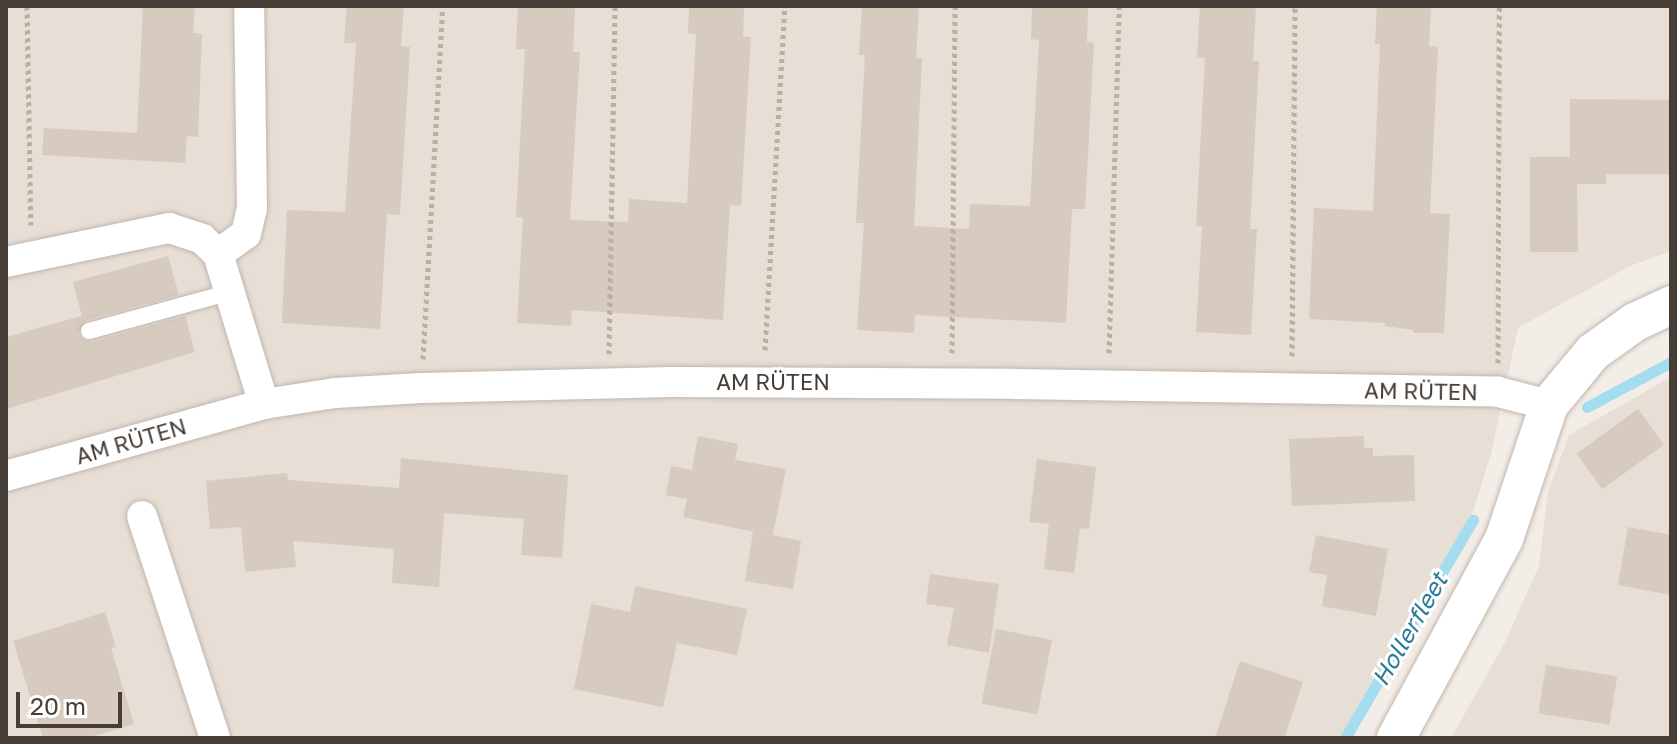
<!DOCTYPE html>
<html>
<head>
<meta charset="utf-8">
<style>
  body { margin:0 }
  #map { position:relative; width:1677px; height:744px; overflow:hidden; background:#f3ede7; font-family:"Golos Text",sans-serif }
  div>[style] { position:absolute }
  .residential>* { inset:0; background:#e7ded5 }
  .stream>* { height:11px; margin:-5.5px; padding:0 5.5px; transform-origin:5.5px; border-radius:5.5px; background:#a4ddef }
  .building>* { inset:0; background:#d7cabf; transform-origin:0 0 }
  .path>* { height:5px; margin-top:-2.5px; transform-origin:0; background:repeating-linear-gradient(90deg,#c0ad9b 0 4px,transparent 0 8px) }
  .roads { filter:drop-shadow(0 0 2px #c1b6ad) drop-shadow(0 0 2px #c1b6ad) }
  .service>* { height:16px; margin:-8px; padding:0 8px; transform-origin:8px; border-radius:8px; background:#fff }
  .minor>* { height:30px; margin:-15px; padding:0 15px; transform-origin:15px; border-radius:15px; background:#fff }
  .tertiary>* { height:38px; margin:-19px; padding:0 19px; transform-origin:19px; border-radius:19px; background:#fff }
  span { translate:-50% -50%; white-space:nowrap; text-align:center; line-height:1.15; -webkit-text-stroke:6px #fff; paint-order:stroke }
  .street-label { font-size:22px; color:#463d36 }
  .water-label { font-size:24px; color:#2c7c98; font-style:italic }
  .frame { position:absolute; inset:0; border:8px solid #463d36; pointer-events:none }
  .scale { position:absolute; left:16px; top:692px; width:106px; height:36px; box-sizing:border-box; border:4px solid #463d36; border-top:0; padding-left:10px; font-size:24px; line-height:28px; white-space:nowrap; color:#463d36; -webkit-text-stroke:6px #fff; paint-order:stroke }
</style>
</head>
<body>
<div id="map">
  <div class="residential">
    <div style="clip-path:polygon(6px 6px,1671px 6px,1671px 251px,1630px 266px,1518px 328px,1491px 454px,1468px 527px,1350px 738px,6px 738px)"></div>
    <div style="clip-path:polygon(1671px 377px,1671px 738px,1451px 738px,1504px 644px,1539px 566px,1548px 492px,1569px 435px)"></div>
  </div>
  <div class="stream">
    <div style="left:1587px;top:407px;width:95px;rotate:-28.2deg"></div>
    <div style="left:1345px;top:738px;width:253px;rotate:-59.6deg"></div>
  </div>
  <div class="building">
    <div style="clip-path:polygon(143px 6px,195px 6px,193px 33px,202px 34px,198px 137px,187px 136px,185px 163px,42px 155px,44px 128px,137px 133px)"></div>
    <div style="clip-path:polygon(347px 6px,404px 6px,401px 46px,410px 47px,400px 215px,387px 214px,380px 329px,282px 323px,287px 210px,345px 212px,356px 43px,344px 43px)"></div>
    <div style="clip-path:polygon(518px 6px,575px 6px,573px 52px,580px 52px,570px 220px,628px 222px,629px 199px,687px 203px,696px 34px,688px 33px,689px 6px,744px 6px,743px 37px,751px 37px,741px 206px,730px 205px,723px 320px,572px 310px,571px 326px,517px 323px,523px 217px,516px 217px,525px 49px,516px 49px)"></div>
    <div style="clip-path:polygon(862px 6px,919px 6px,916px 58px,922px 58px,914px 226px,969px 229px,970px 204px,1030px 206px,1039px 40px,1031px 39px,1032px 6px,1088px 6px,1087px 42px,1094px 43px,1085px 209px,1072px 209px,1066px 323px,915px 315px,914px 333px,857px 330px,864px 223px,856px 223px,865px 55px,859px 55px)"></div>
    <div style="clip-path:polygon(1200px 6px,1256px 6px,1253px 61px,1259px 61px,1250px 229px,1257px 229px,1251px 335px,1196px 332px,1202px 226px,1196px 226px,1205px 58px,1197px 57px)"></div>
    <div style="clip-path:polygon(1377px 6px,1431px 6px,1429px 46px,1438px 47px,1430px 213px,1450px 214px,1444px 333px,1413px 333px,1413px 330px,1385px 326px,1385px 323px,1309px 319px,1314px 208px,1373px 211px,1380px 44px,1375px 44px)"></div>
    <div style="clip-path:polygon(1570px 99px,1671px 100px,1671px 174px,1606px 174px,1606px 184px,1577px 184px,1578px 252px,1530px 252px,1530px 157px,1570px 157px)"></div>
    <div style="clip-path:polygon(168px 256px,179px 295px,86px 320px,78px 333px,82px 339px,92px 342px,185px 316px,195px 352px,6px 409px,6px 337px,82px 316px,73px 282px)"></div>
    <div style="left:1638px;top:409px;width:44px;height:76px;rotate:54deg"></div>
    <div style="clip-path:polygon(698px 436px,738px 444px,735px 460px,786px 469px,773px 535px,801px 541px,793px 589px,745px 581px,753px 532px,764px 534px,683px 517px,687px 499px,666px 495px,671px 466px,692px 470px)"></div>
    <div style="clip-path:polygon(1364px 436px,1364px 448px,1373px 448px,1373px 456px,1414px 455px,1415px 501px,1292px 506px,1289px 439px)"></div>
    <div style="clip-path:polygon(401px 458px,568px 475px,562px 558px,521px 555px,524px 519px,444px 513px,439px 587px,392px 583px,394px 549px,293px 541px,296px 567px,245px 572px,241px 527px,210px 529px,206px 481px,287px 473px,288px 480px,399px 488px)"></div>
    <div style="clip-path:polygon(1037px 459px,1096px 467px,1089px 529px,1080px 528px,1074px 573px,1044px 569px,1049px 524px,1029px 522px)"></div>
    <div style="clip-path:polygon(1628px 527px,1671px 535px,1671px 595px,1618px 585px)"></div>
    <div style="clip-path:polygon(1316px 535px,1388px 549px,1376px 616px,1322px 606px,1327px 575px,1309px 572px)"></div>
    <div style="clip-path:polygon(930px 574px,999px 584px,989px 653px,947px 645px,954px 608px,926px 604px)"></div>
    <div style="clip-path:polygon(635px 586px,747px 609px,737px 655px,677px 643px,663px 707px,574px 689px,591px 604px,630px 612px)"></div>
    <div style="clip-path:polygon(105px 612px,116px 647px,111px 648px,134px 724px,88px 738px,43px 738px,13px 641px)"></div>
    <div style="left:996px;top:629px;width:57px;height:76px;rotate:11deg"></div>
    <div style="clip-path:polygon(1240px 661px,1303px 682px,1284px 738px,1215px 738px)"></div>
    <div style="left:1546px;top:665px;width:72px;height:49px;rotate:9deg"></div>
  </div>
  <div class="path">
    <div style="left:27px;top:6px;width:219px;rotate:89deg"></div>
    <div style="left:765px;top:350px;width:345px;rotate:-86.7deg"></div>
    <div style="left:952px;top:353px;width:347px;rotate:-89.5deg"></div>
    <div style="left:1109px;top:353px;width:347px;rotate:-88.3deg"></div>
    <div style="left:609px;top:354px;width:348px;rotate:-89deg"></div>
    <div style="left:1292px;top:356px;width:350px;rotate:-89.5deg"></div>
    <div style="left:423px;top:359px;width:354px;rotate:-86.8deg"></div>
    <div style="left:1498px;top:363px;width:357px;rotate:-89.8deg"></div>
  </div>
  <div class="roads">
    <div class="service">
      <div style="left:89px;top:331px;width:147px;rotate:-15.4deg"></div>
    </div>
    <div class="minor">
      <div style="left:218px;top:254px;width:34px;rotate:-36deg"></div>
      <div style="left:246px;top:234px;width:26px;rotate:-77deg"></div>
      <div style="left:252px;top:209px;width:203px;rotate:-90.8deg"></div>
      <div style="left:6px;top:262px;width:167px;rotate:-11.8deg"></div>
      <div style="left:169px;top:228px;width:35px;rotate:18deg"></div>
      <div style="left:202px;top:239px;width:22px;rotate:43deg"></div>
      <div style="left:218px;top:254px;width:157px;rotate:73deg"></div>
      <div style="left:6px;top:476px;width:268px;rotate:-15.6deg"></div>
      <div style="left:264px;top:404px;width:72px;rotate:-8.8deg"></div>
      <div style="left:335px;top:393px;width:86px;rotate:-3.3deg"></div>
      <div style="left:421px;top:388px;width:249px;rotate:-1.4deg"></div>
      <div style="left:670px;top:382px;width:344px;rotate:0.3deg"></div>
      <div style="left:1014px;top:384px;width:484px;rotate:0.9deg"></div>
      <div style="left:1498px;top:392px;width:53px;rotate:14.3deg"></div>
      <div style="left:142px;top:516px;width:234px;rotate:71.8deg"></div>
    </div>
    <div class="tertiary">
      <div style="left:1396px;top:738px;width:226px;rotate:-61.5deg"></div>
      <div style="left:1504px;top:539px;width:141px;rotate:-71.4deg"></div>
      <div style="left:1549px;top:405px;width:69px;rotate:-50.3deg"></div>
      <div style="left:1593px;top:352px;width:52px;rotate:-35.5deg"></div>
      <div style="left:1635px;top:322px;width:40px;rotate:-25deg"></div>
    </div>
  </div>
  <div class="street-label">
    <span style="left:773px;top:382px">AM RÜTEN</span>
    <span style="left:1421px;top:391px;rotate:1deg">AM RÜTEN</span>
    <span style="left:131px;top:441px;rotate:-16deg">AM RÜTEN</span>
  </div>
  <div class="water-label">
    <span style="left:1409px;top:629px;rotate:-60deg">Hollerfleet</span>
  </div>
  <div class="frame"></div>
  <div class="scale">20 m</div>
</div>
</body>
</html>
